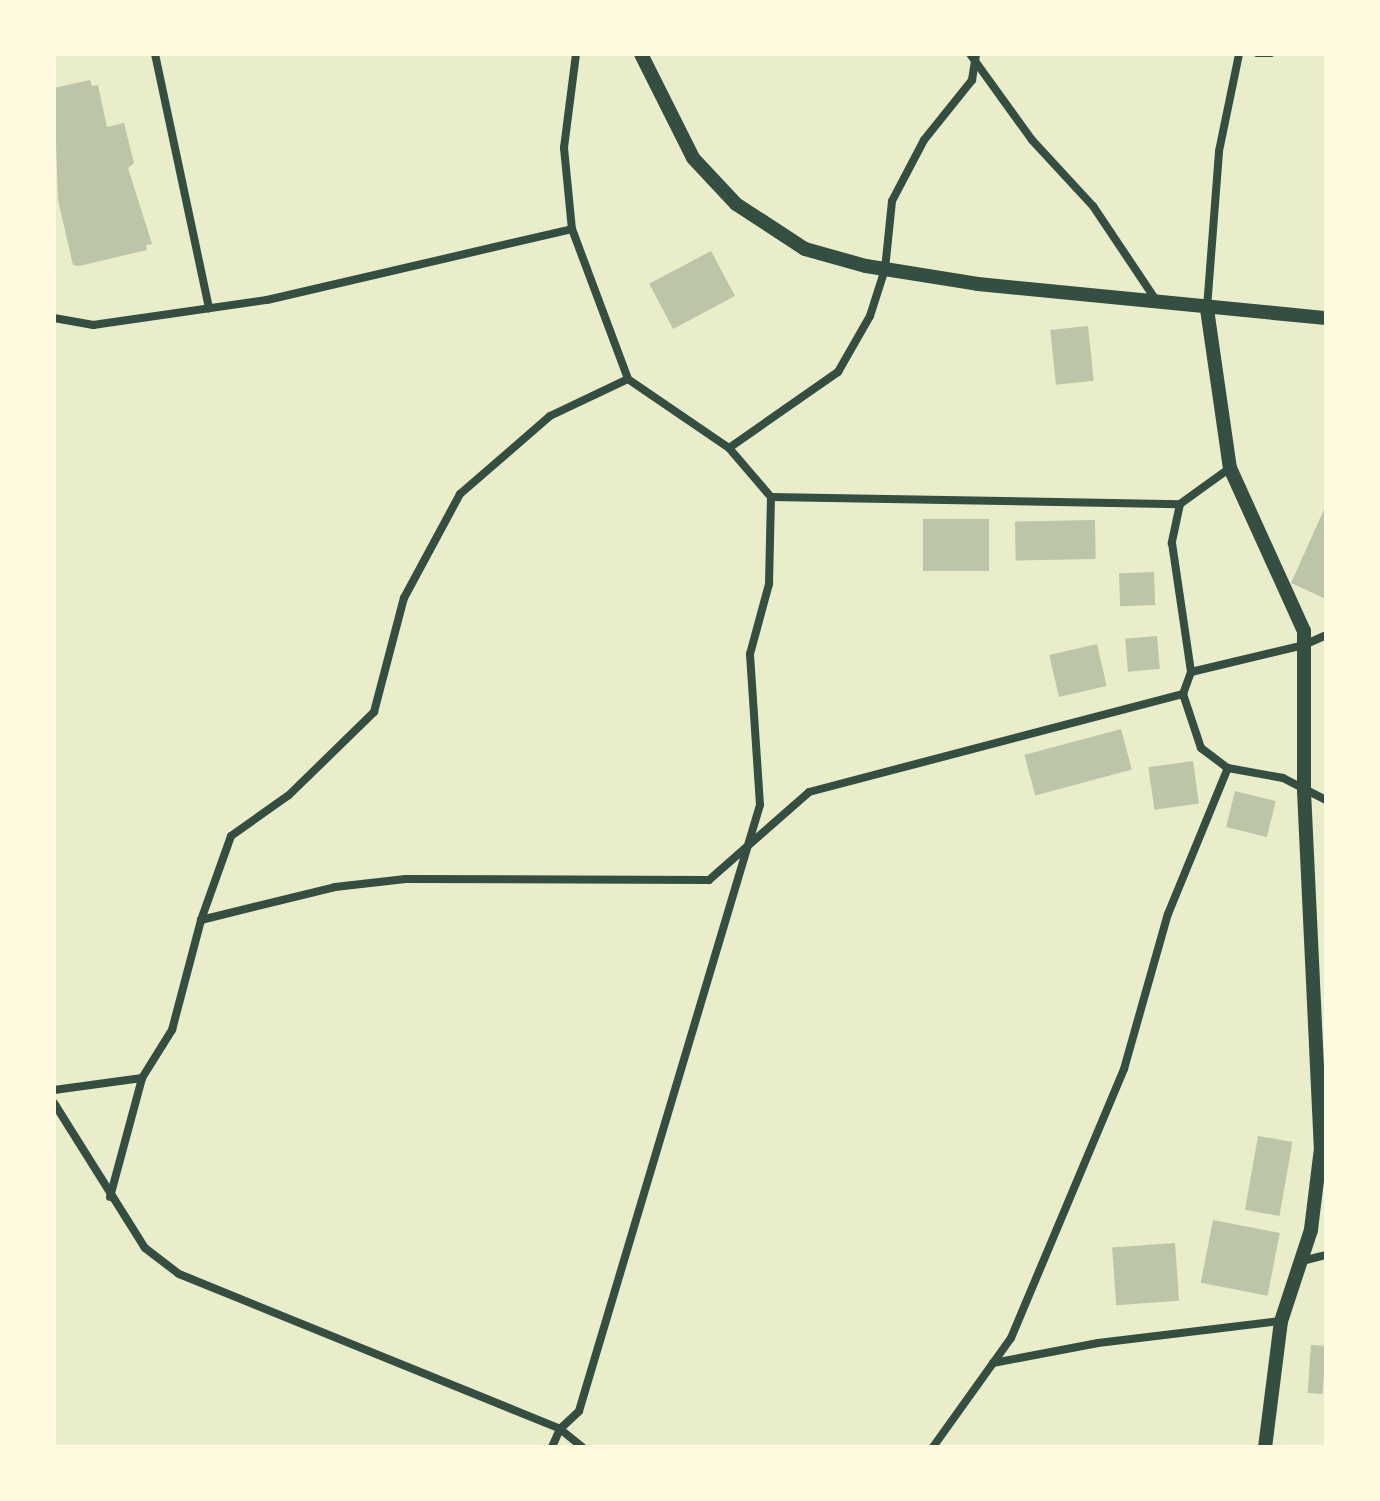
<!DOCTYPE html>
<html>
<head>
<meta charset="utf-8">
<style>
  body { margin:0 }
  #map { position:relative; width:1380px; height:1501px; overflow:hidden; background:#e9edc9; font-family:"Space Grotesk",sans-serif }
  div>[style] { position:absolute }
  .building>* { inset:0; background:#bcc5a7; transform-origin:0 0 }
  .path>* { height:5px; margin:-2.5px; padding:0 2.5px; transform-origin:2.5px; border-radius:2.5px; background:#344e41 }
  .minor>* { height:8px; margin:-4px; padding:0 4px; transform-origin:4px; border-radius:4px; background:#344e41 }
  .tertiary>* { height:14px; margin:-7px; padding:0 7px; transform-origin:7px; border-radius:7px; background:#344e41 }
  span { translate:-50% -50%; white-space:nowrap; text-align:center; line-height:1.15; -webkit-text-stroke:6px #fefae0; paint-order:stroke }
  .frame { position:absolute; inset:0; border:56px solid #fefae0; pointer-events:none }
</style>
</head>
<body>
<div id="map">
  <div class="building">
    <div style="clip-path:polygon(90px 80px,92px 86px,98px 85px,107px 127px,124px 123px,134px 163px,128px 168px,152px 244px,146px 245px,147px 250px,79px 266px,73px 265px,58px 200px,54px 88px)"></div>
    <div style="left:711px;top:251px;width:51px;height:70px;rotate:62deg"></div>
    <div style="left:1088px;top:326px;width:55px;height:38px;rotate:84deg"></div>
    <div style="clip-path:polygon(1326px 505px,1326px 599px,1291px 583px)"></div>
    <div style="left:923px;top:519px;width:66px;height:52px"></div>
    <div style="left:1095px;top:520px;width:39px;height:80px;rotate:89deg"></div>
    <div style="left:1154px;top:572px;width:33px;height:35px;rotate:88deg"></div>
    <div style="left:1157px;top:636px;width:33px;height:32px;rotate:85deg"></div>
    <div style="left:1097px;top:644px;width:43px;height:49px;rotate:77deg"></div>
    <div style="left:1121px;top:729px;width:42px;height:100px;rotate:75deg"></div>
    <div style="left:1193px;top:761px;width:43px;height:45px;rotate:82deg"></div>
    <div style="left:1235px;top:791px;width:42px;height:37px;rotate:14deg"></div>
    <div style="left:1258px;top:1136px;width:35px;height:75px;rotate:10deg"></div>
    <div style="left:1213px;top:1220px;width:68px;height:64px;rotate:11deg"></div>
    <div style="left:1175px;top:1243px;width:58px;height:63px;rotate:86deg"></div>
    <div style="left:1311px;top:1345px;width:15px;height:48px;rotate:4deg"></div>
  </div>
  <div class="path">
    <div style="left:1256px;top:54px;width:15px"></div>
  </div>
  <div class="minor">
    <div style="left:155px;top:54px;width:260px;rotate:78deg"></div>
    <div style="left:576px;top:54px;width:95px;rotate:97.3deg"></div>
    <div style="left:564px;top:148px;width:81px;rotate:84.4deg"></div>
    <div style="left:572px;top:229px;width:160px;rotate:69.5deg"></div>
    <div style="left:970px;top:54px;width:106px;rotate:54.2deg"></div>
    <div style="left:1032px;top:140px;width:90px;rotate:47.3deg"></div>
    <div style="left:1093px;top:206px;width:113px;rotate:56.2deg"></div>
    <div style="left:1207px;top:308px;width:157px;rotate:-85.6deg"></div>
    <div style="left:1219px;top:151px;width:99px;rotate:-78.3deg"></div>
    <div style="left:54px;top:318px;width:40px;rotate:10deg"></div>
    <div style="left:93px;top:325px;width:176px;rotate:-8.2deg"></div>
    <div style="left:267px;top:300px;width:313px;rotate:-13.1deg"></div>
    <div style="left:729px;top:448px;width:133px;rotate:-34.9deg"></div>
    <div style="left:838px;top:372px;width:64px;rotate:-60.3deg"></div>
    <div style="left:870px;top:316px;width:49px;rotate:-72.3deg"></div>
    <div style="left:885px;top:269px;width:68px;rotate:-84.1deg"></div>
    <div style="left:892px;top:201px;width:69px;rotate:-62.3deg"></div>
    <div style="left:924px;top:140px;width:77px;rotate:-51.3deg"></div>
    <div style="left:972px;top:80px;width:26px;rotate:-81deg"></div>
    <div style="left:771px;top:497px;width:409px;rotate:1deg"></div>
    <div style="left:1180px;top:504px;width:62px;rotate:-35.8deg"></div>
    <div style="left:1180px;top:504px;width:40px;rotate:102deg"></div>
    <div style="left:1172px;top:543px;width:130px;rotate:81.6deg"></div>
    <div style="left:1191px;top:672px;width:23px;rotate:110deg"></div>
    <div style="left:1183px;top:694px;width:57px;rotate:71.6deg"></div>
    <div style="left:1201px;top:748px;width:34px;rotate:37deg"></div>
    <div style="left:1228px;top:768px;width:56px;rotate:10.3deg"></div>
    <div style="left:1283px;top:778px;width:48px;rotate:27.1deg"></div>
    <div style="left:1191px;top:672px;width:116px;rotate:-13.4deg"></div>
    <div style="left:1304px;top:645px;width:24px;rotate:-24deg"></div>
    <div style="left:201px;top:920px;width:138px;rotate:-13.8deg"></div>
    <div style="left:335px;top:887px;width:71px;rotate:-6.4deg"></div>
    <div style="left:406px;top:879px;width:303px;rotate:0.2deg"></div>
    <div style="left:709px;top:880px;width:133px;rotate:-41.3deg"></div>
    <div style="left:809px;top:792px;width:387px;rotate:-14.7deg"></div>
    <div style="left:54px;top:1090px;width:89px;rotate:-7.8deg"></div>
    <div style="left:142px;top:1078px;width:57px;rotate:-58deg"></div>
    <div style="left:172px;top:1030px;width:114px;rotate:-75.2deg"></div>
    <div style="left:201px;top:920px;width:89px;rotate:-70.3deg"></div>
    <div style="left:231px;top:836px;width:71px;rotate:-35.3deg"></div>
    <div style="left:289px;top:795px;width:119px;rotate:-44.3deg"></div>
    <div style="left:374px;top:712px;width:118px;rotate:-75.3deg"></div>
    <div style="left:404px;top:598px;width:118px;rotate:-61.7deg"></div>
    <div style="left:460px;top:494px;width:119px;rotate:-40.9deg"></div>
    <div style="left:550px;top:416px;width:86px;rotate:-25.4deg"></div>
    <div style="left:54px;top:1103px;width:171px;rotate:57.9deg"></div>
    <div style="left:145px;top:1248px;width:43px;rotate:37.4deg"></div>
    <div style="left:179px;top:1274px;width:411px;rotate:22.1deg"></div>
    <div style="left:560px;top:1429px;width:28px;rotate:39deg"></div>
    <div style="left:110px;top:1197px;width:123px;rotate:-74.9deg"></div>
    <div style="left:1302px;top:1261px;width:25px;rotate:-14deg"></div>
    <div style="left:993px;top:1363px;width:107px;rotate:-10.8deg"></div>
    <div style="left:1098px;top:1343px;width:184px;rotate:-6.9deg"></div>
    <div style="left:552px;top:1447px;width:20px;rotate:-66deg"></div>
    <div style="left:560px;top:1429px;width:26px;rotate:-43deg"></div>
    <div style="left:579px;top:1411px;width:632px;rotate:-73.37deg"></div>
    <div style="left:760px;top:805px;width:151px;rotate:-93.8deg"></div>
    <div style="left:750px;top:654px;width:73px;rotate:-74.8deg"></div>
    <div style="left:769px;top:584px;width:87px;rotate:-88.7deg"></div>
    <div style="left:771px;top:497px;width:65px;rotate:-130.6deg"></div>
    <div style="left:729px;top:448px;width:122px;rotate:-145.7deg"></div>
    <div style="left:933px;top:1447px;width:134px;rotate:-54.4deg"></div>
    <div style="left:1011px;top:1338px;width:292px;rotate:-67.2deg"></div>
    <div style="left:1124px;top:1069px;width:161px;rotate:-74.2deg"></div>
    <div style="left:1168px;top:914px;width:158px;rotate:-67.7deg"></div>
  </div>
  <div class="tertiary">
    <div style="left:641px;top:54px;width:116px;rotate:63.4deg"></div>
    <div style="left:693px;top:158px;width:63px;rotate:46.9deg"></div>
    <div style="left:736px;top:204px;width:82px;rotate:33.1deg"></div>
    <div style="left:805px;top:249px;width:63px;rotate:15.6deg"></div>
    <div style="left:866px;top:266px;width:113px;rotate:9.1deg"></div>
    <div style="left:978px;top:284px;width:350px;rotate:5.6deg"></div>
    <div style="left:1207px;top:309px;width:161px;rotate:81.8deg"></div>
    <div style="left:1230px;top:468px;width:179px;rotate:65.6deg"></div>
    <div style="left:1304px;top:631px;width:160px;rotate:90deg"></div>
    <div style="left:1304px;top:791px;width:357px;rotate:87.3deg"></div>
    <div style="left:1321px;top:1148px;width:83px;rotate:97deg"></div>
    <div style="left:1311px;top:1230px;width:96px;rotate:108.2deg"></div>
    <div style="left:1281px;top:1321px;width:127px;rotate:97.2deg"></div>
  </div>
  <div class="frame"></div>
</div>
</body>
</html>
